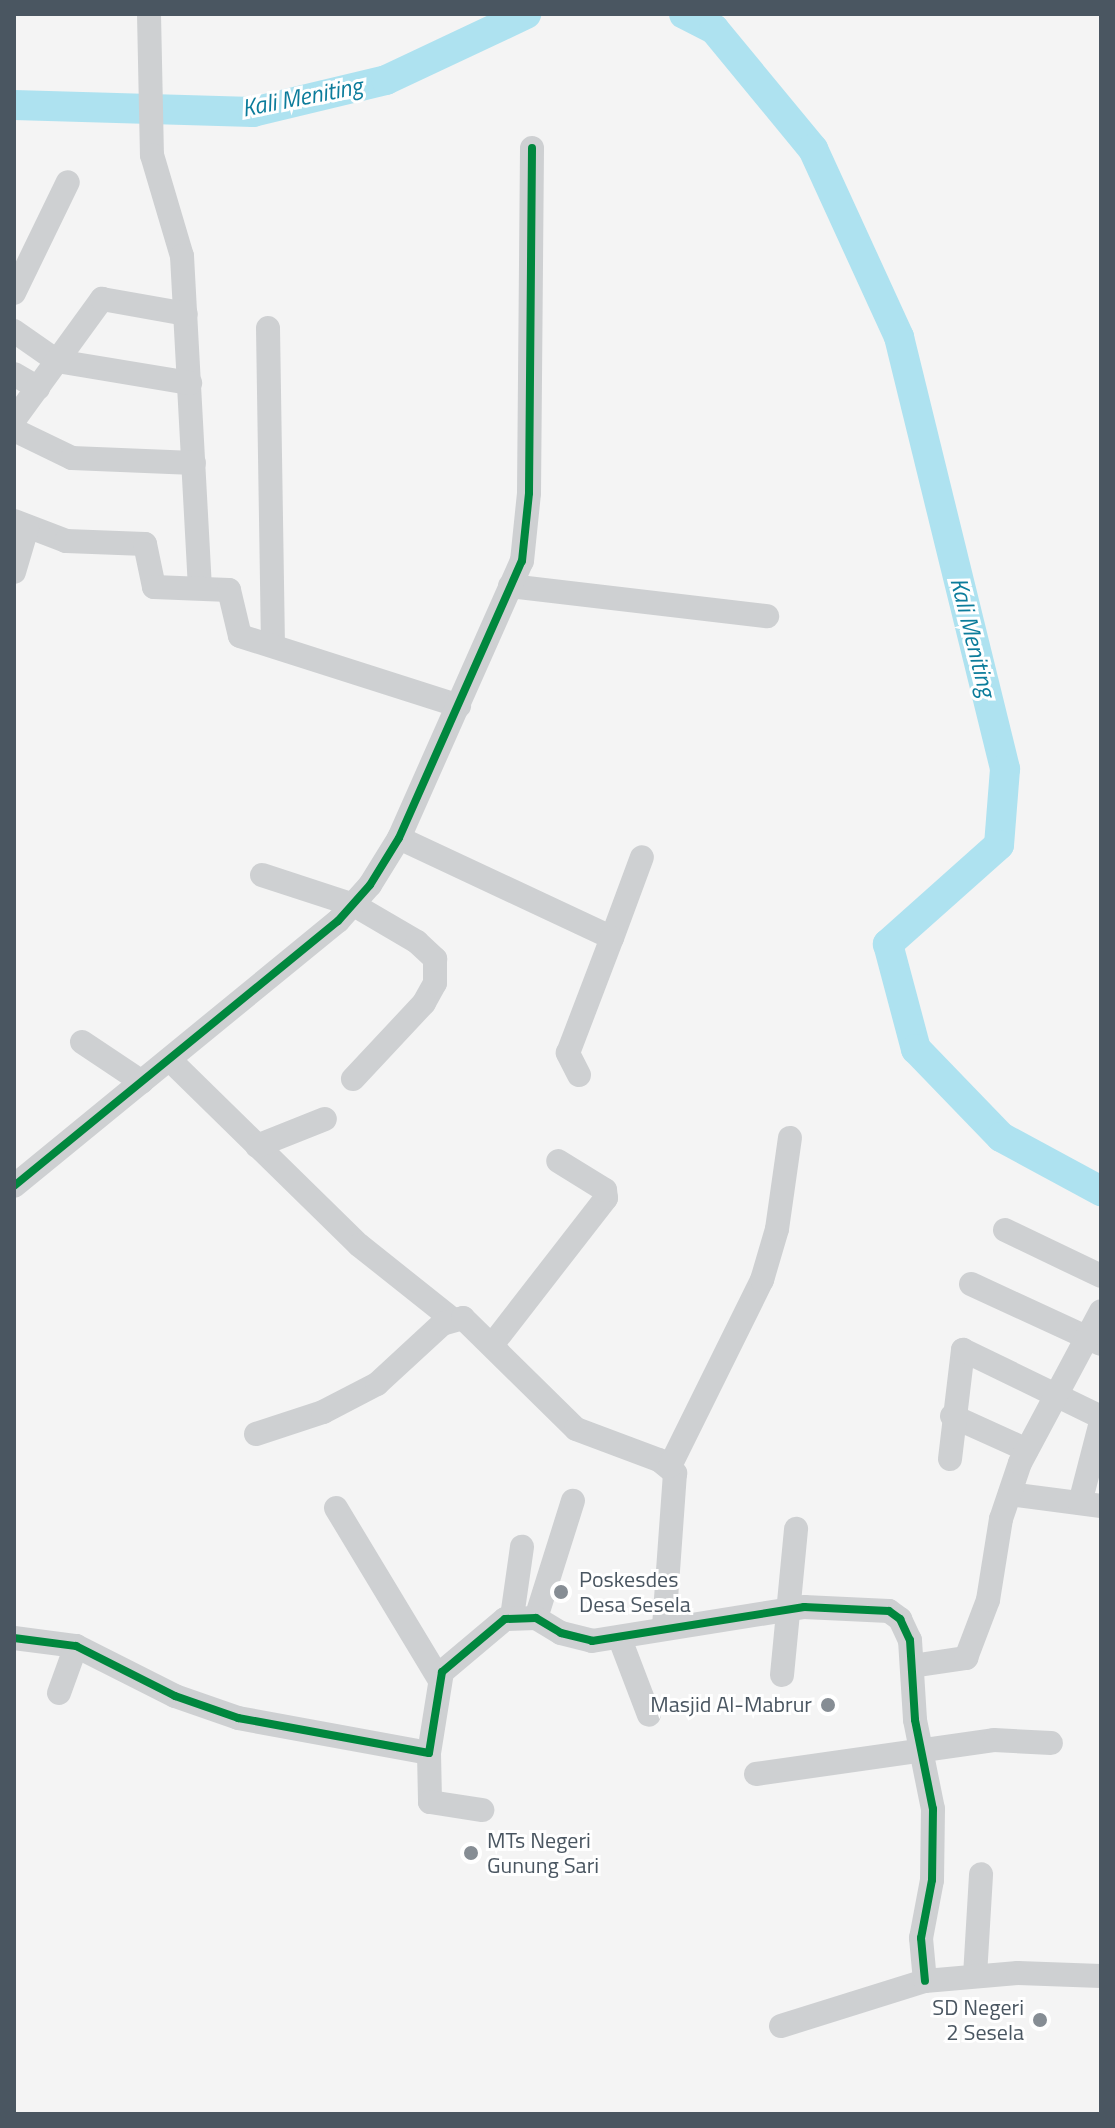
<!DOCTYPE html>
<html>
<head>
<meta charset="utf-8">
<style>
  body { margin:0 }
  #map { position:relative; width:1115px; height:2128px; overflow:hidden; background:#f4f4f4; font-family:"Titillium Web",sans-serif }
  div>[style] { position:absolute }
  .river>* { height:30px; margin:-15px; padding:0 15px; transform-origin:15px; border-radius:15px; background:#aee2f0 }
  .minor>* { height:24px; margin:-12px; padding:0 12px; transform-origin:12px; border-radius:12px; background:#ced0d2 }
  .cycleway>* { height:8px; margin:-4px; padding:0 4px; transform-origin:4px; border-radius:4px; background:#00873e }
  .dots>* { width:22px; height:22px; translate:-50% -50%; box-sizing:border-box; border:4px solid #fff; border-radius:50% }
  span { translate:-50% -50%; white-space:nowrap; text-align:center; line-height:1.15; -webkit-text-stroke:6px #fff; paint-order:stroke }
  .poi-label { font-size:22px; color:#4a5661 }
  .left { translate:0 -50%; text-align:left }
  .right { translate:-100% -50%; text-align:right }
  .water-label { font-size:24px; color:#0c7c9b; font-style:italic }
  .frame { position:absolute; inset:0; border:16px solid #4a5661; pointer-events:none }
</style>
</head>
<body>
<div id="map">
  <div class="river">
    <div style="left:684px;top:14px;width:34px;rotate:27deg"></div>
    <div style="left:714px;top:29px;width:156px;rotate:50.5deg"></div>
    <div style="left:813px;top:149px;width:207px;rotate:65.4deg"></div>
    <div style="left:899px;top:337px;width:445px;rotate:76.2deg"></div>
    <div style="left:1005px;top:769px;width:76px;rotate:94.5deg"></div>
    <div style="left:999px;top:845px;width:149px;rotate:138.3deg"></div>
    <div style="left:888px;top:944px;width:109px;rotate:75.1deg"></div>
    <div style="left:916px;top:1049px;width:122px;rotate:46deg"></div>
    <div style="left:1001px;top:1137px;width:114px;rotate:28.4deg"></div>
    <div style="left:14px;top:105px;width:239px;rotate:1.7deg"></div>
    <div style="left:253px;top:112px;width:137px;rotate:-13.5deg"></div>
    <div style="left:386px;top:80px;width:155px;rotate:-25.2deg"></div>
  </div>
  <div class="minor">
    <div style="left:149px;top:14px;width:141px;rotate:88.8deg"></div>
    <div style="left:152px;top:155px;width:105px;rotate:73.5deg"></div>
    <div style="left:182px;top:256px;width:331px;rotate:86.9deg"></div>
    <div style="left:14px;top:293px;width:123px;rotate:-64.1deg"></div>
    <div style="left:268px;top:328px;width:317px;rotate:89.1deg"></div>
    <div style="left:14px;top:331px;width:52px;rotate:34.9deg"></div>
    <div style="left:57px;top:361px;width:135px;rotate:9.4deg"></div>
    <div style="left:14px;top:374px;width:28px;rotate:30deg"></div>
    <div style="left:14px;top:420px;width:150px;rotate:-54deg"></div>
    <div style="left:102px;top:299px;width:85px;rotate:10.1deg"></div>
    <div style="left:14px;top:430px;width:64px;rotate:25.8deg"></div>
    <div style="left:72px;top:458px;width:122px;rotate:2.3deg"></div>
    <div style="left:14px;top:521px;width:56px;rotate:21deg"></div>
    <div style="left:66px;top:541px;width:79px;rotate:2.2deg"></div>
    <div style="left:145px;top:544px;width:44px;rotate:78.2deg"></div>
    <div style="left:154px;top:587px;width:75px;rotate:2.3deg"></div>
    <div style="left:229px;top:590px;width:47px;rotate:76.6deg"></div>
    <div style="left:240px;top:636px;width:230px;rotate:17.7deg"></div>
    <div style="left:14px;top:572px;width:46px;rotate:-73.5deg"></div>
    <div style="left:510px;top:586px;width:259px;rotate:6.7deg"></div>
    <div style="left:399px;top:838px;width:235px;rotate:25.1deg"></div>
    <div style="left:612px;top:938px;width:86px;rotate:-69.7deg"></div>
    <div style="left:262px;top:875px;width:97px;rotate:18.1deg"></div>
    <div style="left:354px;top:905px;width:73px;rotate:30.4deg"></div>
    <div style="left:417px;top:942px;width:25px;rotate:43deg"></div>
    <div style="left:435px;top:959px;width:24px;rotate:90deg"></div>
    <div style="left:435px;top:983px;width:23px;rotate:119deg"></div>
    <div style="left:424px;top:1003px;width:104px;rotate:133.1deg"></div>
    <div style="left:82px;top:1042px;width:72px;rotate:33.7deg"></div>
    <div style="left:170px;top:1060px;width:264px;rotate:44.4deg"></div>
    <div style="left:359px;top:1245px;width:119px;rotate:38.5deg"></div>
    <div style="left:579px;top:1075px;width:25px;rotate:-117deg"></div>
    <div style="left:568px;top:1053px;width:123px;rotate:-69.1deg"></div>
    <div style="left:257px;top:1146px;width:73px;rotate:-21.7deg"></div>
    <div style="left:14px;top:1186px;width:419px;rotate:-39.3deg"></div>
    <div style="left:338px;top:921px;width:48px;rotate:-48.4deg"></div>
    <div style="left:370px;top:885px;width:55px;rotate:-58.3deg"></div>
    <div style="left:399px;top:838px;width:303px;rotate:-66.1deg"></div>
    <div style="left:522px;top:561px;width:68px;rotate:-84.1deg"></div>
    <div style="left:529px;top:493px;width:345px;rotate:-89.5deg"></div>
    <div style="left:1005px;top:1230px;width:106px;rotate:25.6deg"></div>
    <div style="left:971px;top:1284px;width:143px;rotate:24.8deg"></div>
    <div style="left:492px;top:1345px;width:186px;rotate:-52.2deg"></div>
    <div style="left:606px;top:1198px;width:8px;rotate:-97deg"></div>
    <div style="left:605px;top:1190px;width:55px;rotate:-148.3deg"></div>
    <div style="left:952px;top:1416px;width:82px;rotate:24.4deg"></div>
    <div style="left:256px;top:1434px;width:71px;rotate:-18.2deg"></div>
    <div style="left:323px;top:1412px;width:61px;rotate:-27.4deg"></div>
    <div style="left:377px;top:1384px;width:88px;rotate:-42.7deg"></div>
    <div style="left:442px;top:1324px;width:22px;rotate:-16deg"></div>
    <div style="left:463px;top:1318px;width:158px;rotate:44.5deg"></div>
    <div style="left:576px;top:1429px;width:89px;rotate:20.5deg"></div>
    <div style="left:659px;top:1460px;width:21px;rotate:39deg"></div>
    <div style="left:675px;top:1473px;width:155px;rotate:94.1deg"></div>
    <div style="left:950px;top:1459px;width:110px;rotate:-83.2deg"></div>
    <div style="left:963px;top:1350px;width:153px;rotate:25.9deg"></div>
    <div style="left:670px;top:1466px;width:208px;rotate:-63.7deg"></div>
    <div style="left:762px;top:1280px;width:53px;rotate:-73.6deg"></div>
    <div style="left:777px;top:1229px;width:92px;rotate:-81.9deg"></div>
    <div style="left:1010px;top:1494px;width:92px;rotate:7.5deg"></div>
    <div style="left:1080px;top:1503px;width:84px;rotate:-75.5deg"></div>
    <div style="left:336px;top:1508px;width:200px;rotate:58.9deg"></div>
    <div style="left:512px;top:1617px;width:71px;rotate:-81.9deg"></div>
    <div style="left:536px;top:1618px;width:123px;rotate:-72.5deg"></div>
    <div style="left:14px;top:1638px;width:63px;rotate:7.4deg"></div>
    <div style="left:76px;top:1646px;width:111px;rotate:26.8deg"></div>
    <div style="left:175px;top:1696px;width:67px;rotate:19.2deg"></div>
    <div style="left:238px;top:1718px;width:194px;rotate:10.4deg"></div>
    <div style="left:429px;top:1753px;width:82px;rotate:-80.9deg"></div>
    <div style="left:442px;top:1672px;width:82px;rotate:-40.1deg"></div>
    <div style="left:505px;top:1619px;width:31px;rotate:-2deg"></div>
    <div style="left:536px;top:1618px;width:29px;rotate:31deg"></div>
    <div style="left:561px;top:1633px;width:32px;rotate:14deg"></div>
    <div style="left:592px;top:1641px;width:215px;rotate:-9.1deg"></div>
    <div style="left:804px;top:1607px;width:85px;rotate:2.7deg"></div>
    <div style="left:889px;top:1611px;width:14px;rotate:36deg"></div>
    <div style="left:900px;top:1619px;width:23px;rotate:65deg"></div>
    <div style="left:910px;top:1640px;width:80px;rotate:86.4deg"></div>
    <div style="left:915px;top:1720px;width:91px;rotate:78.6deg"></div>
    <div style="left:933px;top:1809px;width:71px;rotate:90.8deg"></div>
    <div style="left:932px;top:1880px;width:59px;rotate:100.7deg"></div>
    <div style="left:921px;top:1938px;width:43px;rotate:84.7deg"></div>
    <div style="left:620px;top:1639px;width:81px;rotate:69.1deg"></div>
    <div style="left:912px;top:1666px;width:55px;rotate:-8.4deg"></div>
    <div style="left:966px;top:1658px;width:62px;rotate:-69.2deg"></div>
    <div style="left:988px;top:1600px;width:82px;rotate:-80.9deg"></div>
    <div style="left:1001px;top:1519px;width:59px;rotate:-71.3deg"></div>
    <div style="left:1020px;top:1463px;width:172px;rotate:-61.9deg"></div>
    <div style="left:782px;top:1675px;width:147px;rotate:-84.5deg"></div>
    <div style="left:59px;top:1693px;width:50px;rotate:-70.1deg"></div>
    <div style="left:429px;top:1753px;width:49px;rotate:88.8deg"></div>
    <div style="left:430px;top:1802px;width:53px;rotate:8.7deg"></div>
    <div style="left:756px;top:1774px;width:240px;rotate:-8.1deg"></div>
    <div style="left:994px;top:1740px;width:57px;rotate:3deg"></div>
    <div style="left:975px;top:1976px;width:102px;rotate:-86.6deg"></div>
    <div style="left:781px;top:2026px;width:151px;rotate:-17.4deg"></div>
    <div style="left:925px;top:1981px;width:93px;rotate:-4.9deg"></div>
    <div style="left:1018px;top:1973px;width:83px;rotate:2.1deg"></div>
  </div>
  <div class="cycleway">
    <div style="left:14px;top:1186px;width:419px;rotate:-39.3deg"></div>
    <div style="left:338px;top:921px;width:48px;rotate:-48.4deg"></div>
    <div style="left:370px;top:885px;width:55px;rotate:-58.3deg"></div>
    <div style="left:399px;top:838px;width:303px;rotate:-66.1deg"></div>
    <div style="left:522px;top:561px;width:68px;rotate:-84.1deg"></div>
    <div style="left:529px;top:493px;width:345px;rotate:-89.5deg"></div>
    <div style="left:14px;top:1638px;width:63px;rotate:7.4deg"></div>
    <div style="left:76px;top:1646px;width:111px;rotate:26.8deg"></div>
    <div style="left:175px;top:1696px;width:67px;rotate:19.2deg"></div>
    <div style="left:238px;top:1718px;width:194px;rotate:10.4deg"></div>
    <div style="left:429px;top:1753px;width:82px;rotate:-80.9deg"></div>
    <div style="left:442px;top:1672px;width:82px;rotate:-40.1deg"></div>
    <div style="left:505px;top:1619px;width:31px;rotate:-2deg"></div>
    <div style="left:536px;top:1618px;width:29px;rotate:31deg"></div>
    <div style="left:561px;top:1633px;width:32px;rotate:14deg"></div>
    <div style="left:592px;top:1641px;width:215px;rotate:-9.1deg"></div>
    <div style="left:804px;top:1607px;width:85px;rotate:2.7deg"></div>
    <div style="left:889px;top:1611px;width:14px;rotate:36deg"></div>
    <div style="left:900px;top:1619px;width:23px;rotate:65deg"></div>
    <div style="left:910px;top:1640px;width:80px;rotate:86.4deg"></div>
    <div style="left:915px;top:1720px;width:91px;rotate:78.6deg"></div>
    <div style="left:933px;top:1809px;width:71px;rotate:90.8deg"></div>
    <div style="left:932px;top:1880px;width:59px;rotate:100.7deg"></div>
    <div style="left:921px;top:1938px;width:43px;rotate:84.7deg"></div>
  </div>
  <div class="dots">
    <div style="left:561px;top:1592px;background:#868d94"></div>
    <div style="left:828px;top:1705px;background:#868d94"></div>
    <div style="left:471px;top:1853px;background:#868d94"></div>
    <div style="left:1040px;top:2020px;background:#868d94"></div>
  </div>
  <div class="poi-label">
    <span class="left" style="left:579px;top:1592px">Poskesdes<br>Desa Sesela</span>
    <span class="right" style="left:812px;top:1705px">Masjid Al-Mabrur</span>
    <span class="left" style="left:487px;top:1853px">MTs Negeri<br>Gunung Sari</span>
    <span class="right" style="left:1024px;top:2020px">SD Negeri<br>2 Sesela</span>
  </div>
  <div class="water-label">
    <span style="left:302px;top:97px;rotate:-11deg">Kali Meniting</span>
    <span style="left:973px;top:637px;rotate:76deg">Kali Meniting</span>
  </div>
  <div class="frame"></div>
</div>
</body>
</html>
